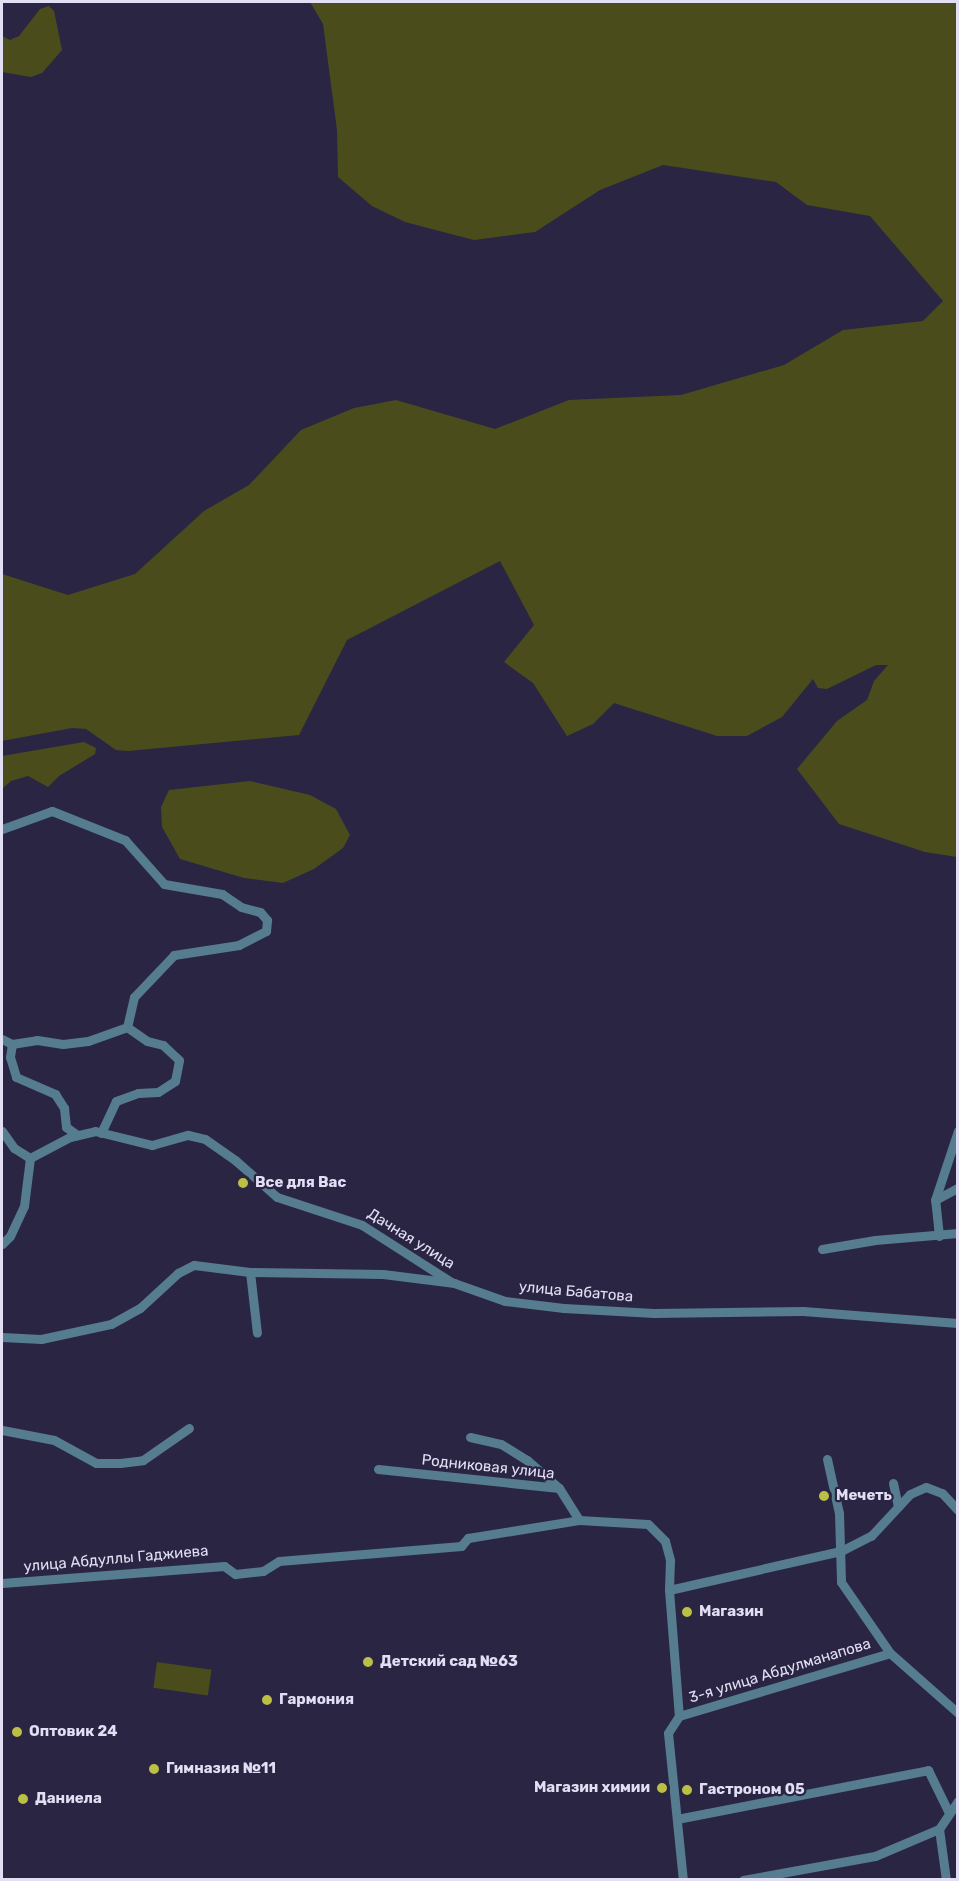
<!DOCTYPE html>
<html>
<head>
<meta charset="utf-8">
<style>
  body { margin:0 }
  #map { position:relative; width:959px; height:1881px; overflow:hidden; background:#2b2544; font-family:Rubik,sans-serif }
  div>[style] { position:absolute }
  .green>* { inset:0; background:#4a4c1c; transform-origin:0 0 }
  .minor>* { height:9px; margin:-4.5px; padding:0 4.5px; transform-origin:4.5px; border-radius:4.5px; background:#567c8f }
  .dots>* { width:16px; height:16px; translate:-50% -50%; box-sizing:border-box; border:3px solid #2b2544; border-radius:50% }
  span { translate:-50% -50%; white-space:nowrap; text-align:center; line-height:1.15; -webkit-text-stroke:4.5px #2b2544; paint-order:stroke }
  .poi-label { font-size:15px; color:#e2dff4; font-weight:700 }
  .left { translate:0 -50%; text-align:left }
  .right { translate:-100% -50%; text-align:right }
  .street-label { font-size:15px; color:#e2dff4 }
  .frame { position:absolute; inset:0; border:3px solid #e2dff4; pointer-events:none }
</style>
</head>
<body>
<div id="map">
  <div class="green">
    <div style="clip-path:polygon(310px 2px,957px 2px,957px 857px,925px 852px,839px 824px,797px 769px,837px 721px,867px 700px,874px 681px,888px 665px,876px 665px,827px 689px,818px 688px,813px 679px,782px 717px,747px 736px,717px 736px,614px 703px,593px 724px,567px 736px,533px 683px,504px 662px,534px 625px,500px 561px,347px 640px,299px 735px,128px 751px,116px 750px,86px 729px,72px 728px,2px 741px,2px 574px,68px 595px,135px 574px,204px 511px,249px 485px,301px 430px,354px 408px,396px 400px,495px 429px,569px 400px,681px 395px,784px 365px,843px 330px,923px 321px,943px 301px,870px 216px,807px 205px,776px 182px,663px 165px,600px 190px,535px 232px,474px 240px,405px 222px,372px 206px,338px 177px,337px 130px,323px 24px)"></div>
    <div style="clip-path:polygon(49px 6px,54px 11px,62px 50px,42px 73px,31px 77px,2px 72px,2px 36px,10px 40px,19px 36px,40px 9px)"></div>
    <div style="clip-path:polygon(84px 742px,96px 748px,95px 754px,59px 776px,48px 787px,28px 776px,11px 781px,2px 789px,2px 756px)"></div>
    <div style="clip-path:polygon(250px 781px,310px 795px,336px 809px,350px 835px,343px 848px,314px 869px,283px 883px,244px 878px,180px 859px,162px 827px,161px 807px,169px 790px)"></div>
    <div style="left:157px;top:1662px;width:55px;height:26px;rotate:8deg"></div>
  </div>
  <div class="minor">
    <div style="left:2px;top:829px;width:53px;rotate:-19.8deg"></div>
    <div style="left:52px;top:811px;width:79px;rotate:21.7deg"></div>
    <div style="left:125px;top:840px;width:59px;rotate:48.4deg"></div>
    <div style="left:164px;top:884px;width:59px;rotate:9.8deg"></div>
    <div style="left:222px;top:894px;width:23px;rotate:34deg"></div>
    <div style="left:241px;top:907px;width:20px;rotate:15deg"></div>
    <div style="left:260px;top:912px;width:11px;rotate:49deg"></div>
    <div style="left:267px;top:920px;width:11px;rotate:95deg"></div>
    <div style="left:266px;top:931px;width:30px;rotate:153deg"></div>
    <div style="left:239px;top:945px;width:66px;rotate:171.3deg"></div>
    <div style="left:174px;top:955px;width:58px;rotate:133.6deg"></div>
    <div style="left:134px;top:997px;width:31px;rotate:103deg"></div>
    <div style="left:2px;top:1039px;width:11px;rotate:27deg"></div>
    <div style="left:12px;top:1044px;width:13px;rotate:99deg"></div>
    <div style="left:10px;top:1057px;width:21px;rotate:73deg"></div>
    <div style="left:16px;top:1077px;width:43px;rotate:23.6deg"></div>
    <div style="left:55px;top:1094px;width:17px;rotate:57deg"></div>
    <div style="left:64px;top:1108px;width:19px;rotate:84deg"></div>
    <div style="left:66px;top:1127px;width:14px;rotate:36deg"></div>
    <div style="left:12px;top:1044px;width:25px;rotate:-9deg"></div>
    <div style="left:37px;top:1040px;width:26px;rotate:9deg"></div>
    <div style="left:63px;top:1044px;width:25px;rotate:-7deg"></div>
    <div style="left:88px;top:1041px;width:41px;rotate:-19.7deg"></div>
    <div style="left:2px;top:1131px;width:21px;rotate:55deg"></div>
    <div style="left:14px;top:1148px;width:19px;rotate:32deg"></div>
    <div style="left:30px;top:1158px;width:45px;rotate:-27.7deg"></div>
    <div style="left:70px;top:1137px;width:26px;rotate:-13deg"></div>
    <div style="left:95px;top:1131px;width:59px;rotate:13.8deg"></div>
    <div style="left:152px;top:1145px;width:37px;rotate:-16deg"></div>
    <div style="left:188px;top:1135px;width:17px;rotate:13deg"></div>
    <div style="left:205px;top:1139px;width:37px;rotate:35deg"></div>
    <div style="left:235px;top:1160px;width:56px;rotate:41.4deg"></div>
    <div style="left:277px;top:1197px;width:89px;rotate:18.2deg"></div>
    <div style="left:362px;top:1225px;width:106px;rotate:32.6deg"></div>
    <div style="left:101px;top:1133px;width:35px;rotate:-65deg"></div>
    <div style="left:116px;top:1101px;width:23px;rotate:-20deg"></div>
    <div style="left:138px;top:1093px;width:20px;rotate:-3deg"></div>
    <div style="left:158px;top:1092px;width:20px;rotate:-33deg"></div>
    <div style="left:175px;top:1081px;width:21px;rotate:-79deg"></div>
    <div style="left:179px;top:1060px;width:22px;rotate:-137deg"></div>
    <div style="left:163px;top:1045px;width:16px;rotate:-166deg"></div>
    <div style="left:147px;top:1041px;width:24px;rotate:-145deg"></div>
    <div style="left:935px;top:1200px;width:73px;rotate:-71.6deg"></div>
    <div style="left:939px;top:1236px;width:36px;rotate:-96deg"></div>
    <div style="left:935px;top:1200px;width:26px;rotate:-28deg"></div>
    <div style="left:2px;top:1244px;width:11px;rotate:-45deg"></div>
    <div style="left:10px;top:1236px;width:33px;rotate:-65deg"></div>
    <div style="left:24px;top:1206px;width:48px;rotate:-82.9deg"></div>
    <div style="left:822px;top:1249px;width:54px;rotate:-9.6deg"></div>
    <div style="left:875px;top:1240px;width:83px;rotate:-4.8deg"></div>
    <div style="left:250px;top:1272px;width:61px;rotate:83.5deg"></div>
    <div style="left:2px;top:1337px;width:39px;rotate:3deg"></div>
    <div style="left:41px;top:1339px;width:72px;rotate:-12.1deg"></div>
    <div style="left:111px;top:1324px;width:33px;rotate:-29deg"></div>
    <div style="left:140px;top:1308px;width:52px;rotate:-42.6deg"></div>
    <div style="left:178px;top:1273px;width:18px;rotate:-27deg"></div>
    <div style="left:194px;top:1265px;width:56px;rotate:7.1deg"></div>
    <div style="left:250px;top:1272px;width:133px;rotate:0.9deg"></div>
    <div style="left:383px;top:1274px;width:72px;rotate:7.2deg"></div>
    <div style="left:454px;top:1283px;width:54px;rotate:19.4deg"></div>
    <div style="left:505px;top:1301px;width:59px;rotate:6.8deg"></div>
    <div style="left:564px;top:1308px;width:90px;rotate:3.2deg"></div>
    <div style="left:654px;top:1313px;width:149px;rotate:-0.8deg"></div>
    <div style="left:803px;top:1311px;width:155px;rotate:4.4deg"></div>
    <div style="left:2px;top:1430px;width:53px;rotate:10.9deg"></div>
    <div style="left:54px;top:1440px;width:48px;rotate:28.7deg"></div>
    <div style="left:96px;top:1463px;width:24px"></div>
    <div style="left:120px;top:1463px;width:23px;rotate:-7deg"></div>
    <div style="left:143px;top:1460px;width:56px;rotate:-34.8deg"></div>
    <div style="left:470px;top:1437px;width:32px;rotate:13deg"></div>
    <div style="left:501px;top:1444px;width:31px;rotate:32deg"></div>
    <div style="left:527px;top:1460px;width:43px;rotate:41.2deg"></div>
    <div style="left:827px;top:1459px;width:55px;rotate:77.5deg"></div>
    <div style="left:839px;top:1513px;width:69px;rotate:88.3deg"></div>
    <div style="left:841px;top:1582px;width:86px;rotate:55.4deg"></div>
    <div style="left:890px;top:1653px;width:91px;rotate:41.4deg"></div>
    <div style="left:378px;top:1469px;width:182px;rotate:6deg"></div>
    <div style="left:559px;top:1488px;width:38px;rotate:58deg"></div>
    <div style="left:893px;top:1483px;width:24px;rotate:78deg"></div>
    <div style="left:2px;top:1583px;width:223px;rotate:-4.4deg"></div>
    <div style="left:224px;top:1566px;width:14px;rotate:36deg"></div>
    <div style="left:235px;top:1574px;width:28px;rotate:-6deg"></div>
    <div style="left:263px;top:1571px;width:19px;rotate:-32deg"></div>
    <div style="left:279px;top:1561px;width:183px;rotate:-4.7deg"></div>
    <div style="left:461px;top:1546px;width:11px;rotate:-49deg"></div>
    <div style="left:468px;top:1538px;width:112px;rotate:-9.2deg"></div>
    <div style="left:579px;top:1520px;width:69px;rotate:3.3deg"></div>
    <div style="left:648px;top:1524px;width:24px;rotate:45deg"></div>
    <div style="left:665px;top:1541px;width:20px;rotate:75deg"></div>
    <div style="left:670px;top:1560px;width:30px;rotate:92deg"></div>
    <div style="left:669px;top:1590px;width:126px;rotate:85.5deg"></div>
    <div style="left:679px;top:1716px;width:20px;rotate:123deg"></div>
    <div style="left:668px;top:1733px;width:148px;rotate:84.2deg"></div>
    <div style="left:669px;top:1590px;width:176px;rotate:-12.8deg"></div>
    <div style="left:841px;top:1551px;width:34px;rotate:-27deg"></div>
    <div style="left:871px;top:1536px;width:57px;rotate:-47.1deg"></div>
    <div style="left:910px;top:1494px;width:17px;rotate:-24deg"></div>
    <div style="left:926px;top:1487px;width:17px;rotate:21deg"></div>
    <div style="left:942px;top:1493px;width:23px;rotate:47deg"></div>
    <div style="left:679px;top:1716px;width:220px;rotate:-16.6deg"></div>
    <div style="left:677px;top:1819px;width:256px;rotate:-11deg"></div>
    <div style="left:928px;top:1770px;width:48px;rotate:64deg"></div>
    <div style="left:743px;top:1880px;width:134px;rotate:-10.3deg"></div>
    <div style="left:875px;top:1856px;width:69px;rotate:-22.9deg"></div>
    <div style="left:946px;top:1880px;width:51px;rotate:-97.8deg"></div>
    <div style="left:939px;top:1829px;width:34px;rotate:-56deg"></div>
  </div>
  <div class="dots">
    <div style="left:243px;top:1183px;background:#bbc044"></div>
    <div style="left:824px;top:1496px;background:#bbc044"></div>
    <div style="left:687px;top:1612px;background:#bbc044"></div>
    <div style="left:368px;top:1662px;background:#bbc044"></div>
    <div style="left:267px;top:1700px;background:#bbc044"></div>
    <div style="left:17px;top:1732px;background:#bbc044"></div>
    <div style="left:154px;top:1769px;background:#bbc044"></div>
    <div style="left:662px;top:1788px;background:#bbc044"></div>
    <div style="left:687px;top:1790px;background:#bbc044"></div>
    <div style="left:23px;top:1799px;background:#bbc044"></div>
  </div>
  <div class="poi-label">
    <span class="left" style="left:255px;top:1183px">Все для Вас</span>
    <span class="left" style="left:836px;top:1496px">Мечеть</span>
    <span class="left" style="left:699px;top:1612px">Магазин</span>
    <span class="left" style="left:380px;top:1662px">Детский сад №63</span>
    <span class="left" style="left:279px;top:1700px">Гармония</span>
    <span class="left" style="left:29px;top:1732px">Оптовик 24</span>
    <span class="left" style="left:166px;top:1769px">Гимназия №11</span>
    <span class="right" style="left:650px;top:1788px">Магазин химии</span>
    <span class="left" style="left:699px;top:1790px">Гастроном 05</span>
    <span class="left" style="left:35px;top:1799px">Даниела</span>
  </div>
  <div class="street-label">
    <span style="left:411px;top:1239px;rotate:32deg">Дачная улица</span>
    <span style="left:576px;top:1292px;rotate:5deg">улица Бабатова</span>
    <span style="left:488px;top:1467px;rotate:6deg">Родниковая улица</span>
    <span style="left:116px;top:1559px;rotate:-5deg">улица Абдуллы Гаджиева</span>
    <span style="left:780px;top:1671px;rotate:-17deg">3-я улица Абдулманапова</span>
  </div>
  <div class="frame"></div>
</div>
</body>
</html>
